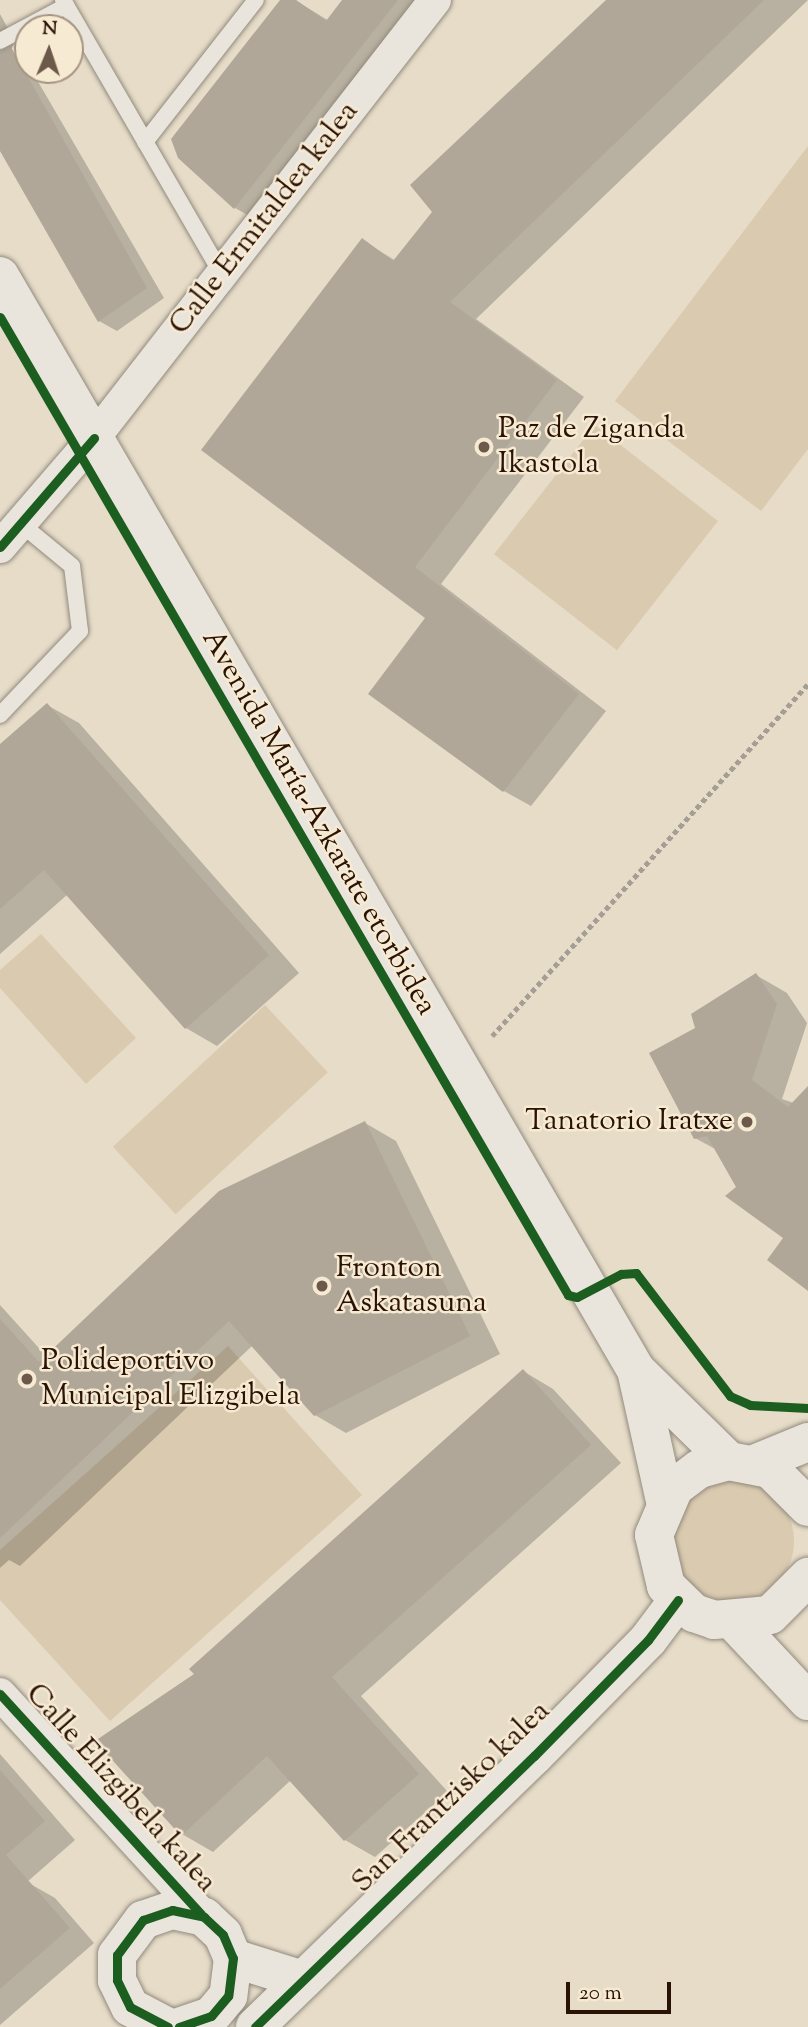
<!DOCTYPE html>
<html>
<head>
<meta charset="utf-8">
<style>
  body { margin:0 }
  #map { position:relative; width:808px; height:2027px; overflow:hidden; background:#e6dcc8; font-family:"Sorts Mill Goudy",serif }
  div>[style] { position:absolute }
  .green>* { inset:0; background:#dacab0; transform-origin:0 0 }
  .round { border-radius:50% }
  .shadow>* { inset:0; background:#0003 }
  .building>* { inset:0; background:#b0a799 }
  .path>* { height:4.5px; margin-top:-2.25px; transform-origin:0; background:repeating-linear-gradient(90deg,#a59e95 0 5px,transparent 0 8.5px) }
  .roads { filter:drop-shadow(0 0 2px #928a7d) drop-shadow(0 0 2px #928a7d) }
  .lane>* { height:16px; margin:-8px; padding:0 8px; transform-origin:8px; border-radius:8px; background:#eae5dc }
  .street>* { height:32px; margin:-16px; padding:0 16px; transform-origin:16px; border-radius:16px; background:#eae5dc }
  .secondary>* { height:38px; margin:-19px; padding:0 19px; transform-origin:19px; border-radius:19px; background:#eae5dc }
  .cycleway>* { height:9px; margin:-4.5px; padding:0 4.5px; transform-origin:4.5px; border-radius:4.5px; background:#1b5e20 }
  .dots>* { width:19px; height:19px; translate:-50% -50%; box-sizing:border-box; border:4px solid #f7ead3; border-radius:50% }
  span { translate:-50% -50%; white-space:nowrap; text-align:center; line-height:1.15; -webkit-text-stroke:5px #f7ead3; paint-order:stroke }
  .street-label { font-size:30px; color:#2a1204 }
  .poi-label { font-size:30px; color:#2a1204 }
  .left { translate:0 -50%; text-align:left }
  .right { translate:-100% -50%; text-align:right }
  .north { position:absolute; left:14px; top:14px; width:70px; height:70px; box-sizing:border-box; background:#f7ead3; border:2px solid #a59480; border-radius:50%; rotate:2deg; font-size:19px; font-weight:700; line-height:28px; text-align:center; color:#2a1204 }
  .north::after { content:''; display:block; margin:auto; width:24px; height:32px; background:#6c5949; clip-path:polygon(50% 0,100% 100%,50% 72%,0 100%) }
  .scale { position:absolute; left:566px; top:1982px; width:105px; height:32px; box-sizing:border-box; border:4px solid #2a1204; border-top:0; padding-left:9px; font-size:21px; line-height:24px; white-space:nowrap; color:#2a1204; -webkit-text-stroke:5px #f7ead3; paint-order:stroke }
</style>
</head>
<body>
<div id="map">
  <div class="green">
    <div style="clip-path:polygon(808px 146px,808px 449px,761px 511px,615px 401px)"></div>
    <div style="left:595px;top:425px;width:156px;height:164px;rotate:38deg"></div>
    <div style="clip-path:polygon(41px 934px,136px 1038px,86px 1084px,0 988px,0 970px)"></div>
    <div style="left:265px;top:1005px;width:92px;height:208px;rotate:47deg"></div>
    <div style="clip-path:polygon(228px 1346px,362px 1495px,110px 1721px,0 1600px,0 1550px)"></div>
    <div class="round" style="left:672px;top:1480px;width:122px;height:122px"></div>
  </div>
  <div class="shadow">
    <div style="clip-path:polygon(282px 0,295px 0,329px 21px,345px 0,445px 0,269px 227px,235px 208px)"></div>
    <div style="clip-path:polygon(609px 0,808px 0,476px 319px,584px 397px,441px 584px,606px 711px,531px 806px,504px 791px,427px 618px,204px 450px,362px 240px,396px 261px)"></div>
    <div style="clip-path:polygon(0 14px,15px 41px,10px 52px,26px 61px,164px 298px,117px 331px,99px 321px,0 144px)"></div>
    <div style="clip-path:polygon(47px 705px,79px 723px,299px 973px,217px 1046px,186px 1028px,68px 894px,0 954px,0 746px)"></div>
    <div style="clip-path:polygon(756px 975px,787px 993px,807px 1023px,782px 1099px,808px 1108px,808px 1287px,785px 1238px,738px 1188px,717px 1150px,695px 1138px,697px 1029px)"></div>
    <div style="clip-path:polygon(365px 1123px,396px 1141px,500px 1354px,346px 1433px,315px 1415px,253px 1345px,20px 1566px,9px 1560px,0 1568px,0 1305px,47px 1357px)"></div>
    <div style="clip-path:polygon(523px 1371px,553px 1389px,621px 1463px,361px 1696px,448px 1792px,375px 1857px,345px 1840px,291px 1780px,213px 1852px,182px 1834px,196px 1675px)"></div>
    <div style="clip-path:polygon(0 1754px,75px 1840px,27px 1882px,55px 1898px,94px 1943px,0 2025px)"></div>
  </div>
  <div class="building">
    <div style="clip-path:polygon(280px 0,296px 0,326px 21px,342px 0,398px 0,234px 209px,178px 158px,171px 139px)"></div>
    <div style="clip-path:polygon(606px 0,764px 0,450px 302px,557px 380px,415px 567px,579px 694px,503px 792px,368px 694px,425px 618px,201px 450px,362px 238px,393px 261px,432px 212px,410px 185px)"></div>
    <div style="clip-path:polygon(11px 47px,147px 288px,98px 322px,0 151px,0 51px)"></div>
    <div style="clip-path:polygon(47px 703px,269px 955px,185px 1029px,44px 870px,0 909px,0 744px)"></div>
    <div style="clip-path:polygon(756px 973px,777px 1004px,752px 1080px,788px 1107px,808px 1086px,808px 1291px,767px 1260px,783px 1238px,725px 1196px,736px 1187px,707px 1136px,694px 1139px,649px 1053px,695px 1028px,691px 1014px)"></div>
    <div style="clip-path:polygon(365px 1121px,470px 1336px,314px 1416px,229px 1321px,0 1538px,0 1319px,39px 1362px,219px 1191px)"></div>
    <div style="clip-path:polygon(523px 1369px,591px 1445px,332px 1677px,419px 1774px,344px 1841px,267px 1756px,181px 1836px,95px 1741px,194px 1674px,189px 1669px)"></div>
    <div style="clip-path:polygon(0 1770px,45px 1821px,6px 1855px,70px 1928px,0 1989px)"></div>
  </div>
  <div class="path">
    <div style="left:492px;top:1036px;width:473px;rotate:-48.1deg"></div>
  </div>
  <div class="roads">
    <div class="lane">
      <div style="left:63px;top:0;width:317px;rotate:59.9deg"></div>
      <div style="left:0;top:41px;width:75px;rotate:-27.9deg"></div>
      <div style="left:145px;top:142px;width:180px;rotate:-52deg"></div>
      <div style="left:0;top:715px;width:116px;rotate:-46.4deg"></div>
      <div style="left:80px;top:631px;width:65px;rotate:-97deg"></div>
      <div style="left:72px;top:566px;width:66px;rotate:-140.5deg"></div>
    </div>
    <div class="street">
      <div style="left:0;top:547px;width:144px;rotate:-49.2deg"></div>
      <div style="left:94px;top:438px;width:555px;rotate:-52.1deg"></div>
      <div style="left:0;top:1694px;width:302px;rotate:47.5deg"></div>
    </div>
    <div class="secondary">
      <div style="left:0;top:276px;width:1265px;rotate:59.83deg"></div>
      <div style="left:636px;top:1370px;width:130px;rotate:44.4deg"></div>
      <div style="left:636px;top:1370px;width:134px;rotate:77.5deg"></div>
      <div style="left:754px;top:1464px;width:58px;rotate:-22.2deg"></div>
      <div style="left:808px;top:1507px;width:54px;rotate:-135deg"></div>
      <div style="left:770px;top:1469px;width:42px;rotate:-169deg"></div>
      <div style="left:729px;top:1461px;width:31px;rotate:165deg"></div>
      <div style="left:699px;top:1469px;width:31px;rotate:143deg"></div>
      <div style="left:674px;top:1488px;width:51px;rotate:113.1deg"></div>
      <div style="left:654px;top:1535px;width:52px;rotate:76.8deg"></div>
      <div style="left:666px;top:1586px;width:39px;rotate:44deg"></div>
      <div style="left:694px;top:1613px;width:21px;rotate:19deg"></div>
      <div style="left:714px;top:1620px;width:56px;rotate:-5.1deg"></div>
      <div style="left:770px;top:1615px;width:54px;rotate:-45deg"></div>
      <div style="left:735px;top:1623px;width:107px;rotate:46.9deg"></div>
      <div style="left:233px;top:1958px;width:73px;rotate:17.4deg"></div>
      <div style="left:168px;top:2027px;width:43px;rotate:-152.2deg"></div>
      <div style="left:130px;top:2007px;width:30px;rotate:-116deg"></div>
      <div style="left:117px;top:1980px;width:25px;rotate:-90deg"></div>
      <div style="left:117px;top:1955px;width:44px;rotate:-53.4deg"></div>
      <div style="left:143px;top:1920px;width:31px;rotate:-19deg"></div>
      <div style="left:172px;top:1910px;width:33px;rotate:12deg"></div>
      <div style="left:204px;top:1917px;width:26px;rotate:43deg"></div>
      <div style="left:223px;top:1935px;width:25px;rotate:67deg"></div>
      <div style="left:233px;top:1958px;width:38px;rotate:97deg"></div>
      <div style="left:228px;top:1996px;width:26px;rotate:130deg"></div>
      <div style="left:211px;top:2016px;width:34px;rotate:161deg"></div>
      <div style="left:255px;top:2027px;width:389px;rotate:-44.2deg"></div>
      <div style="left:534px;top:1756px;width:163px;rotate:-45.5deg"></div>
      <div style="left:648px;top:1640px;width:50px;rotate:-53.1deg"></div>
    </div>
  </div>
  <div class="cycleway">
    <div style="left:0;top:317px;width:1131px;rotate:59.85deg"></div>
    <div style="left:568px;top:1295px;width:9px;rotate:13deg"></div>
    <div style="left:577px;top:1297px;width:50px;rotate:-27.6deg"></div>
    <div style="left:621px;top:1274px;width:15px;rotate:-4deg"></div>
    <div style="left:636px;top:1273px;width:155px;rotate:52.6deg"></div>
    <div style="left:730px;top:1396px;width:22px;rotate:24deg"></div>
    <div style="left:750px;top:1405px;width:58px;rotate:3deg"></div>
    <div style="left:0;top:547px;width:144px;rotate:-49.2deg"></div>
    <div style="left:0;top:1694px;width:298px;rotate:47.6deg"></div>
    <div style="left:168px;top:2027px;width:43px;rotate:-152.2deg"></div>
    <div style="left:130px;top:2007px;width:30px;rotate:-116deg"></div>
    <div style="left:117px;top:1980px;width:25px;rotate:-90deg"></div>
    <div style="left:117px;top:1955px;width:44px;rotate:-53.4deg"></div>
    <div style="left:143px;top:1920px;width:31px;rotate:-19deg"></div>
    <div style="left:172px;top:1910px;width:33px;rotate:12deg"></div>
    <div style="left:204px;top:1917px;width:26px;rotate:43deg"></div>
    <div style="left:223px;top:1935px;width:25px;rotate:67deg"></div>
    <div style="left:233px;top:1958px;width:38px;rotate:97deg"></div>
    <div style="left:228px;top:1996px;width:26px;rotate:130deg"></div>
    <div style="left:211px;top:2016px;width:34px;rotate:161deg"></div>
    <div style="left:255px;top:2027px;width:389px;rotate:-44.2deg"></div>
    <div style="left:534px;top:1756px;width:163px;rotate:-45.5deg"></div>
    <div style="left:648px;top:1640px;width:50px;rotate:-53.1deg"></div>
  </div>
  <div class="dots">
    <div style="left:484px;top:447px;background:#6c5949"></div>
    <div style="left:747px;top:1122px;background:#6c5949"></div>
    <div style="left:322px;top:1286px;background:#6c5949"></div>
    <div style="left:27px;top:1379px;background:#6c5949"></div>
  </div>
  <div class="street-label">
    <span style="left:265px;top:219px;rotate:-52deg">Calle Ermitaldea kalea</span>
    <span style="left:318px;top:823px;rotate:60deg">Avenida María-Azkarate etorbidea</span>
    <span style="left:120px;top:1789px;rotate:48deg">Calle Elizgibela kalea</span>
    <span style="left:452px;top:1798px;rotate:-44deg">San Frantzisko kalea</span>
  </div>
  <div class="poi-label">
    <span class="left" style="left:498px;top:447px">Paz de Ziganda<br>Ikastola</span>
    <span class="right" style="left:733px;top:1122px">Tanatorio Iratxe</span>
    <span class="left" style="left:336px;top:1286px">Fronton<br>Askatasuna</span>
    <span class="left" style="left:41px;top:1379px">Polideportivo<br>Municipal Elizgibela</span>
  </div>
  <div class="north">N</div>
  <div class="scale">20 m</div>
</div>
</body>
</html>
